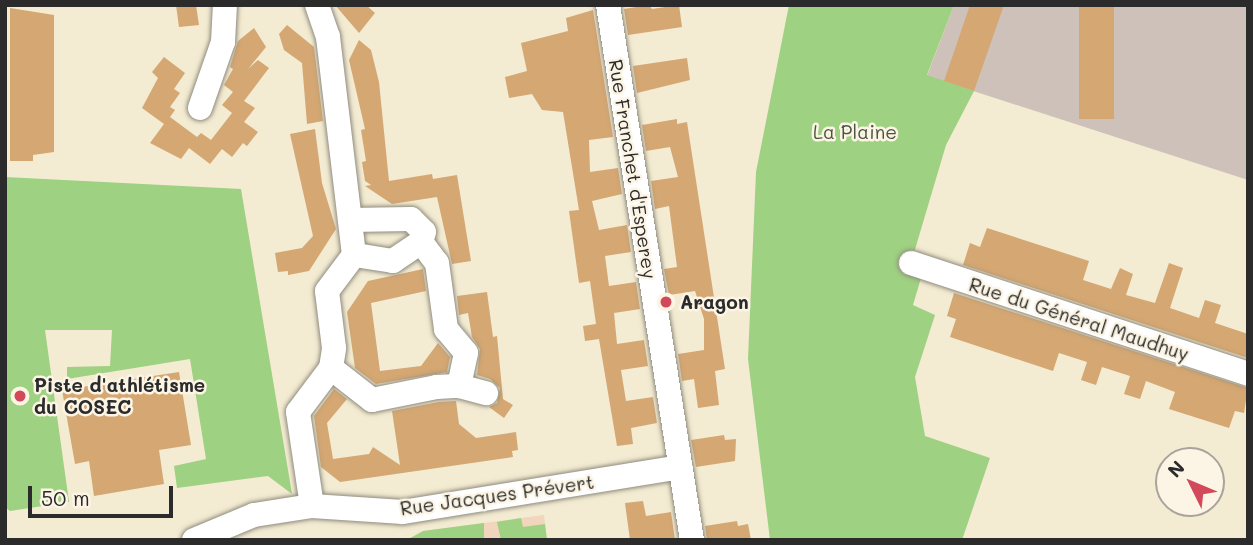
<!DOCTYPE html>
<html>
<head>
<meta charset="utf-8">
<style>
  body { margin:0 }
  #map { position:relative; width:1253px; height:545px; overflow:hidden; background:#f3ebd2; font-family:Mali,sans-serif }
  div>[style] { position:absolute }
  .built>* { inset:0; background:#f1d5bd }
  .industrial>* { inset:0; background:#cec1ba }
  .green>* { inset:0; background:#9ed181 }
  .building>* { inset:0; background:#d4a773; transform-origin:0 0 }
  .roads { filter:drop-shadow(0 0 2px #8f8b7e) drop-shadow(0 0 2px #8f8b7e) }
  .minor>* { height:24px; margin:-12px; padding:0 12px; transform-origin:12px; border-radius:12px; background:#fff }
  .dots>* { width:19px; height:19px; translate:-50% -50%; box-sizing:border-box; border:4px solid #fcf5e5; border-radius:50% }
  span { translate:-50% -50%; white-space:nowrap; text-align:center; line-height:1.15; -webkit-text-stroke:5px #fcf5e5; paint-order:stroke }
  .park-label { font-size:19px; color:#485440 }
  .street-label { font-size:19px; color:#2b2b2b }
  .poi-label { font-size:19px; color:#2b2b2b; font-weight:700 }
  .left { translate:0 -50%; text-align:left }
  .frame { position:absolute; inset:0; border:7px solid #2b2b2b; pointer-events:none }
  .north { position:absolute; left:1155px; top:447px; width:70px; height:70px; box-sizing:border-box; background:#fcf5e5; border:2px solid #a8a49b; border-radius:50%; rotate:313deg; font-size:19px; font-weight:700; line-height:28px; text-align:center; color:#2b2b2b }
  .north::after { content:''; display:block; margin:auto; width:24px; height:32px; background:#d1495b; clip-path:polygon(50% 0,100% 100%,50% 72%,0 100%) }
  .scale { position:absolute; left:28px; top:486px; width:145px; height:32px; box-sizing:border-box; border:4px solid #2b2b2b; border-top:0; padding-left:9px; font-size:21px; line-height:24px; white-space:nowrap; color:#2b2b2b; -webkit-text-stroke:5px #fcf5e5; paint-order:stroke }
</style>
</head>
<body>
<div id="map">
  <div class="built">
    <div style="clip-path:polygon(544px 515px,547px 540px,407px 540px,423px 531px)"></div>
  </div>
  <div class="industrial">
    <div style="clip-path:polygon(954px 5px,1248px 5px,1248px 180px,927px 76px)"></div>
  </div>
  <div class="green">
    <div style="clip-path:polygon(789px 5px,954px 5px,927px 75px,974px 91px,946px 145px,911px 263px,924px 268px,913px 305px,935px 315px,915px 377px,925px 436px,990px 458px,962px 540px,770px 540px,748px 359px,756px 172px)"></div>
    <div style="clip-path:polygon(5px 177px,241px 189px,292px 494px,268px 476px,177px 488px,174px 466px,206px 459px,190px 359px,67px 379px,67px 367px,110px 366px,112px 330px,45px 330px,69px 502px,10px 511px,5px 507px)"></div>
    <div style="clip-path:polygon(521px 518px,523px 527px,545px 524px,547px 540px,501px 540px,497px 522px)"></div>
    <div style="clip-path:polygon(484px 523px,484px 540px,407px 540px,423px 531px)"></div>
  </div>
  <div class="building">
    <div style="clip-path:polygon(176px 5px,196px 5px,199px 25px,179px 27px)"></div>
    <div style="clip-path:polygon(335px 5px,366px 5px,375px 13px,359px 33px)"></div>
    <div style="clip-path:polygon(649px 5px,652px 9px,679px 5px,682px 27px,628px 35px,624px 9px)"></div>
    <div style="clip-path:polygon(970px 5px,1004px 5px,974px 91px,944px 81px)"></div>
    <div style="left:1079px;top:5px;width:35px;height:114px"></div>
    <div style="clip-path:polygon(10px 8px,54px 15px,54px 152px,33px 155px,33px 161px,10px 161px)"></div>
    <div style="clip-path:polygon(593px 10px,613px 137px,589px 140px,590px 172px,618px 168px,622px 194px,592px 201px,599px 230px,627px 225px,631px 252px,605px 256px,609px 286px,636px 282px,640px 309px,614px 313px,617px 344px,644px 340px,648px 366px,621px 370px,626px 401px,653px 397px,657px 423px,631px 428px,633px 444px,617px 446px,599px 339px,585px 341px,584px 333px,583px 326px,596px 324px,590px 281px,579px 283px,569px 211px,579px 210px,563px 112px,542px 110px,532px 94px,509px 98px,505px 77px,527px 71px,521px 43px,568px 31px,566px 18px)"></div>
    <div style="clip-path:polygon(287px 25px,314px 47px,323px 121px,307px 124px,302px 63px,284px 50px,279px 34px)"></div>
    <div style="clip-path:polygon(254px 28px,266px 47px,248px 69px,258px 60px,269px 68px,244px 101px,255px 108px,244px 122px,258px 132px,247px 146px,243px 143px,232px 157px,222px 149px,210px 164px,189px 148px,181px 159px,150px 143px,164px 124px,142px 108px,158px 78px,152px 72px,164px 57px,185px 73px,174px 89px,180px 93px,170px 107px,175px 110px,170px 117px,197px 137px,201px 133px,211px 140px,232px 113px,222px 105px,233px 92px,224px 85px,233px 69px,230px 67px,238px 41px)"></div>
    <div style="clip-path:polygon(359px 40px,371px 50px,379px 82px,389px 181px,432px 174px,433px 179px,457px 175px,471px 261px,452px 264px,437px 197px,392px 204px,365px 186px,371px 185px,365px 181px,362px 162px,366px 161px,361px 130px,365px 129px,349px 60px)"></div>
    <div style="clip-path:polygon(687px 58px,690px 80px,637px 93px,633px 66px)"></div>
    <div style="clip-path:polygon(677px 119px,677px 124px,687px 122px,725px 369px,715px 371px,719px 405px,698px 408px,694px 379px,682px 381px,678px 354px,704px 350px,704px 319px,695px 291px,669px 295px,664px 269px,677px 267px,669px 206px,655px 209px,651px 181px,678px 177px,670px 147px,646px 151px,642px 125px)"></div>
    <div style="clip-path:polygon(315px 129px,322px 183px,336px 229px,309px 271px,288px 275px,288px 271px,278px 272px,275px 253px,302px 248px,313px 236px,290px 134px)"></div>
    <div style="clip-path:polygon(987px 228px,1089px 261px,1083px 280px,1111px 289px,1120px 268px,1133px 274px,1126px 295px,1155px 303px,1169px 263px,1183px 268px,1170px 308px,1199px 318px,1205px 300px,1221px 305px,1215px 323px,1248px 334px,1248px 358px,963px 265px,970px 243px,980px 247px)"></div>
    <div style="clip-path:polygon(423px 269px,426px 291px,371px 303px,380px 371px,421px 366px,438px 343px,450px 357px,447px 372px,376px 384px,355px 368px,347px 312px,368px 281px)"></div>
    <div style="clip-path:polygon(487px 292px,493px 337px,497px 336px,503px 399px,513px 405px,504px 418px,489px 407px,497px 403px,500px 388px,490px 379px,477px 375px,480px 349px,472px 337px,468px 313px,459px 315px,457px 296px)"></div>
    <div style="clip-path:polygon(954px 293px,1248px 388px,1244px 413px,1235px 411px,1229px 428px,1169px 409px,1175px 392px,1146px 381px,1140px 399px,1124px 394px,1130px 376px,1102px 367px,1096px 385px,1081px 380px,1087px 362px,1059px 353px,1053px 371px,950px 337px,956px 319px,947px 316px)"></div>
    <div style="clip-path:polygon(179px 372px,191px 445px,159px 450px,164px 484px,94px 496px,89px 461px,75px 464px,62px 390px)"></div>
    <div style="clip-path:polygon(334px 389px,347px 399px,327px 423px,333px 459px,369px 454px,373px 447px,400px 465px,392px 411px,439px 402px,456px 401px,459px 424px,476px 438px,516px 432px,518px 450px,512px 451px,513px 457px,340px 482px,321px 467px,314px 416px)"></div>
    <div style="clip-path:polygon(724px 435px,725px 440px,736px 439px,735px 461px,696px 467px,691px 440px)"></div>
    <div style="clip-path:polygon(643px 501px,646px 516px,671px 512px,675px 540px,630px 540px,625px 503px)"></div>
    <div style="clip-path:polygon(737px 521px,738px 526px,748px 524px,751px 540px,707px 540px,705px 526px)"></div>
  </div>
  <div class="roads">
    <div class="minor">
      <div style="left:608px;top:5px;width:542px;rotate:81.08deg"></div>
      <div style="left:200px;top:108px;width:70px;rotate:-70.8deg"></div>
      <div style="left:223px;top:42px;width:37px;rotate:-87deg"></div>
      <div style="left:350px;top:220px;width:61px;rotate:-0.9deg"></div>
      <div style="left:411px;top:219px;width:18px;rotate:45deg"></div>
      <div style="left:424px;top:232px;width:10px;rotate:107deg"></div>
      <div style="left:421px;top:242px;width:34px;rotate:146deg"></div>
      <div style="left:393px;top:261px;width:39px;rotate:-171deg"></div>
      <div style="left:421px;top:242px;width:26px;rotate:53deg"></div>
      <div style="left:437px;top:263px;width:67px;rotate:82.2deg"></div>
      <div style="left:446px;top:329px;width:31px;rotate:50deg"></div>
      <div style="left:466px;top:353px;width:34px;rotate:102deg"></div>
      <div style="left:911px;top:263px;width:355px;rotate:18.2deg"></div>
      <div style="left:331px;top:368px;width:52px;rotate:38deg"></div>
      <div style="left:372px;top:400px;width:66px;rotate:-11.3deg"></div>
      <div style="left:437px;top:387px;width:22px;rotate:-3deg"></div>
      <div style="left:459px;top:386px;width:28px;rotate:15deg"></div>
      <div style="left:312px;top:506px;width:95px;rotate:-98.5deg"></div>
      <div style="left:298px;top:412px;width:55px;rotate:-53.1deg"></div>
      <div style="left:331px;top:368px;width:20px;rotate:-81deg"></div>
      <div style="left:334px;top:348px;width:57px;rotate:-97deg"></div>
      <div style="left:327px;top:291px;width:45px;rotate:-53.1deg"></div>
      <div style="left:354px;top:255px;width:220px;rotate:-96.8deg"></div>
      <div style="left:328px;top:37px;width:34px;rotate:-109deg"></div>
      <div style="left:194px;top:540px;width:65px;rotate:-22.6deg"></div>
      <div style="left:254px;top:515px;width:59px;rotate:-8.8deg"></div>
      <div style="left:312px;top:506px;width:91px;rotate:3.8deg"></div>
      <div style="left:403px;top:512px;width:281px;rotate:-9.2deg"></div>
    </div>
  </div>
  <div class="dots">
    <div style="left:666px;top:302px;background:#d1495b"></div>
    <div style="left:20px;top:396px;background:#d1495b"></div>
  </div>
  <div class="park-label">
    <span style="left:855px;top:132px">La Plaine</span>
  </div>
  <div class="street-label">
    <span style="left:633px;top:169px;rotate:81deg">Rue Franchet d'Esperey</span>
    <span style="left:1079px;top:319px;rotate:18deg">Rue du Général Maudhuy</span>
    <span style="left:497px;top:495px;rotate:-8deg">Rue Jacques Prévert</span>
  </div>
  <div class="poi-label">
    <span class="left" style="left:680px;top:302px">Aragon</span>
    <span class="left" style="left:34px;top:396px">Piste d'athlétisme<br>du COSEC</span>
  </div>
  <div class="frame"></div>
  <div class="north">N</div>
  <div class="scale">50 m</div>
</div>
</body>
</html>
